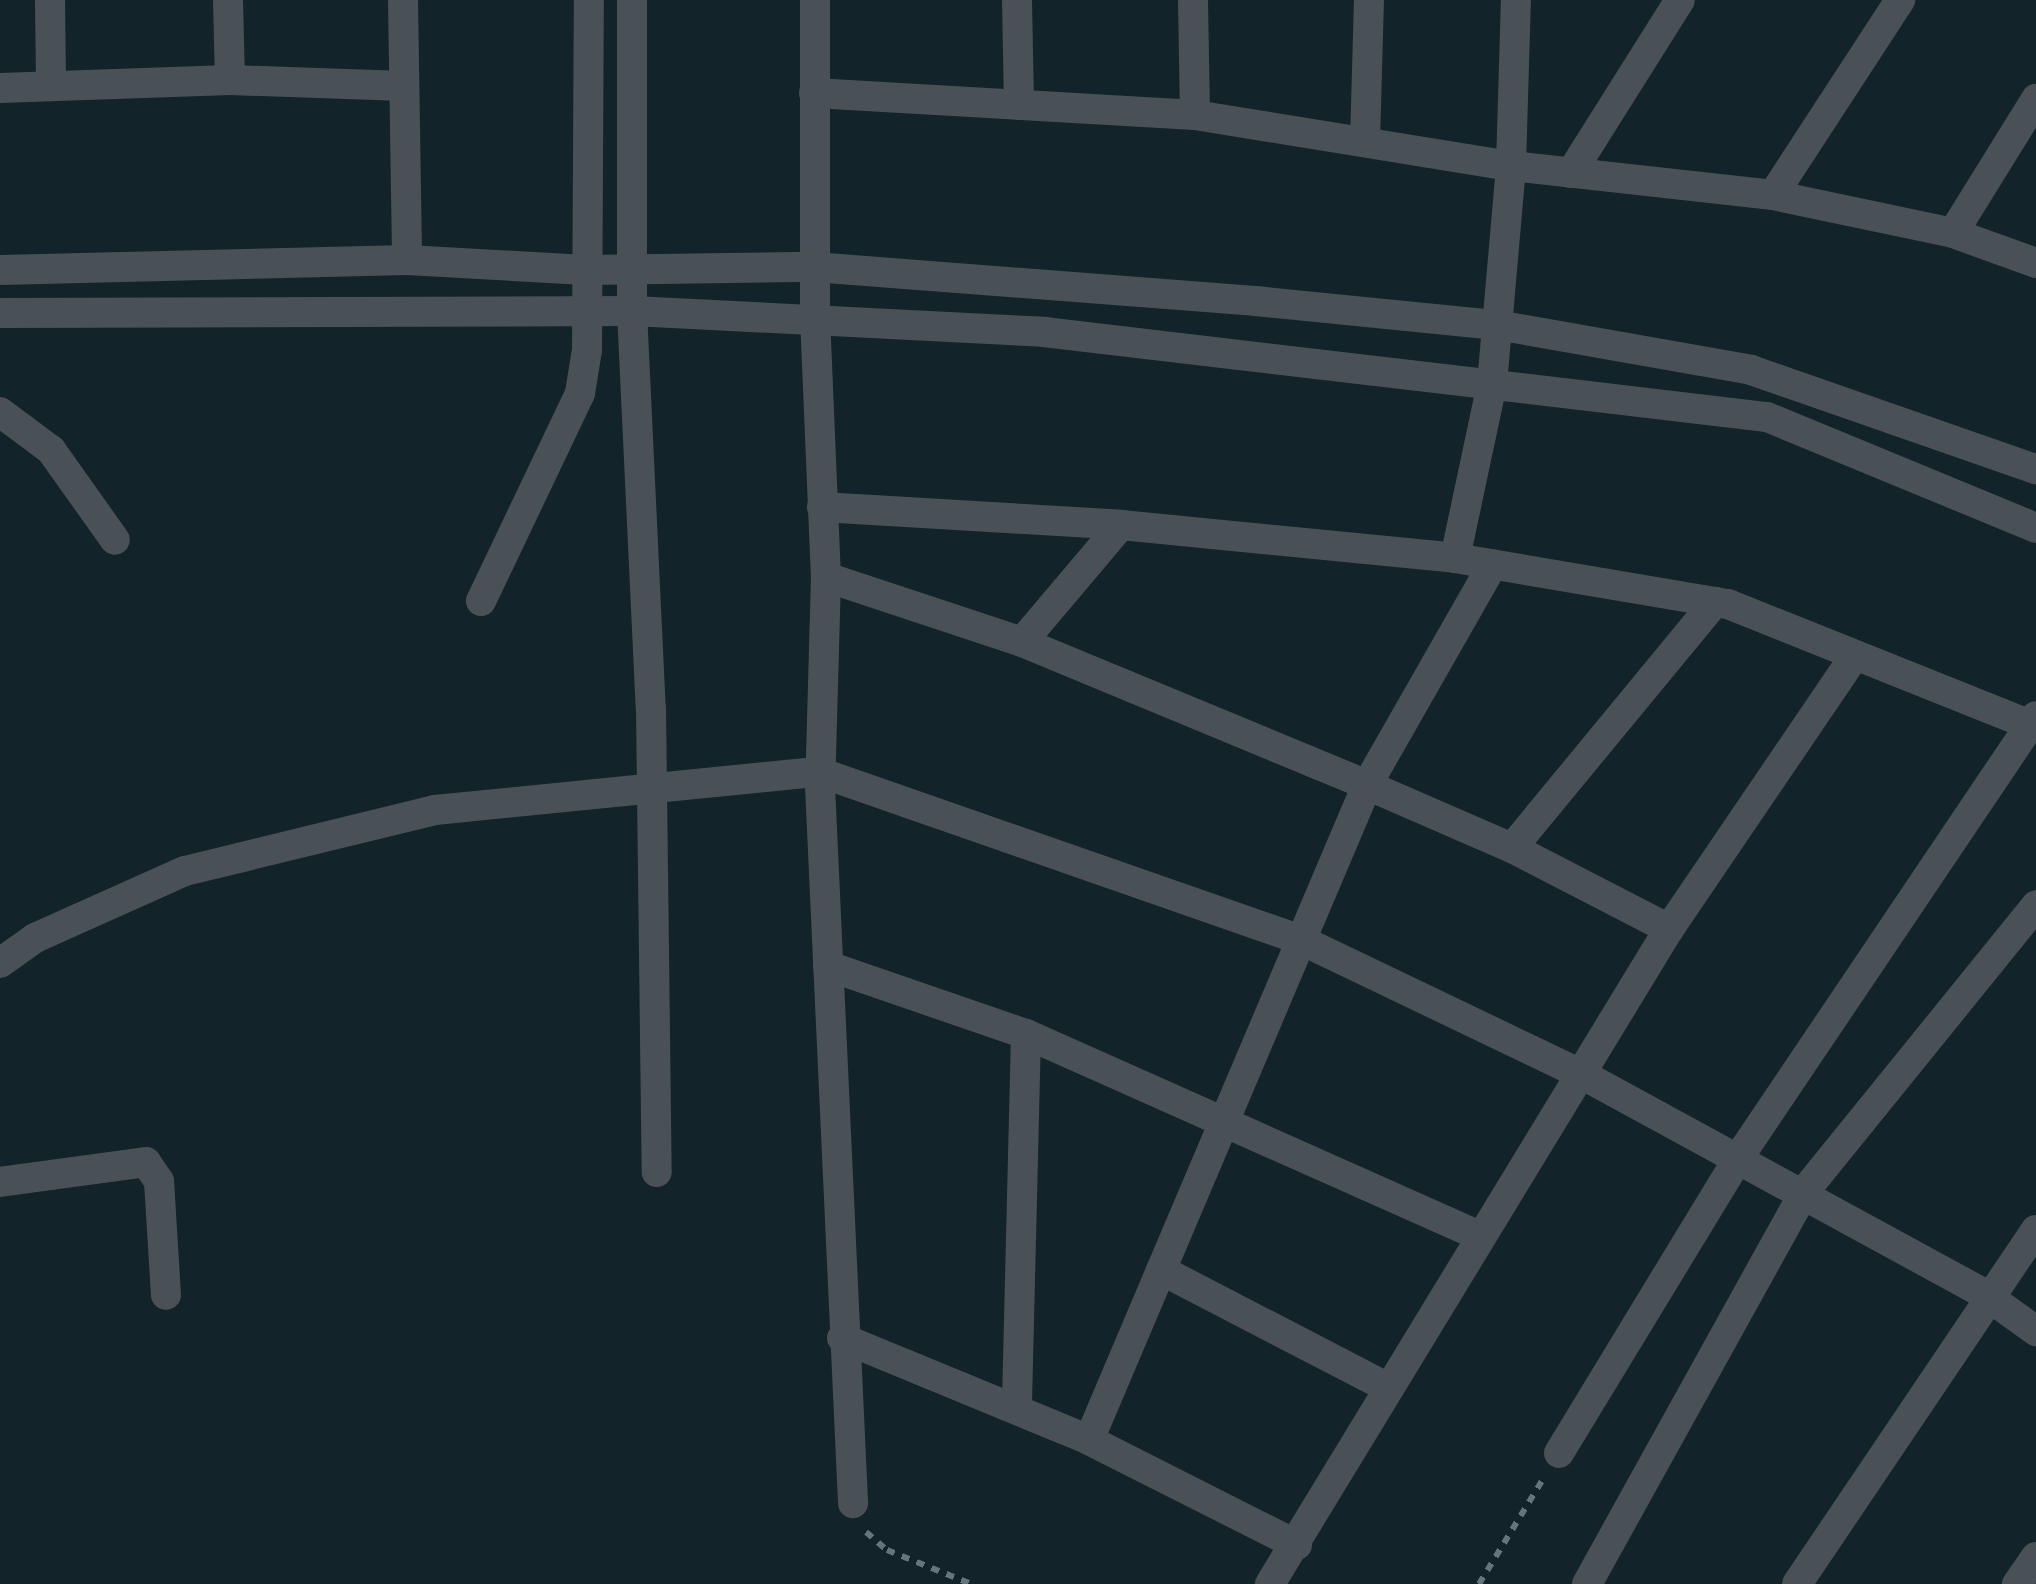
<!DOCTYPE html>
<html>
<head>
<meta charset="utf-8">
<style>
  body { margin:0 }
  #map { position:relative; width:2036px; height:1584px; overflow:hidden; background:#12242a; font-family:"Fira Sans Condensed",sans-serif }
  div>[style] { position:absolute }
  .path>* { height:6px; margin-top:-3px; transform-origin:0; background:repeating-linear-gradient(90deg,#66757a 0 8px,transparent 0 16px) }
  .minor>* { height:30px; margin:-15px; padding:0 15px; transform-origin:15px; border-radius:15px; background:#4a5156 }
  span { translate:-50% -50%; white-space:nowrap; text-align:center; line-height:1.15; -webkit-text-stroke:8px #12242a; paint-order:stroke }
</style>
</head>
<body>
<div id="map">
  <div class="path">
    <div style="left:866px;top:1532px;width:28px;rotate:41deg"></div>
    <div style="left:887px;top:1550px;width:91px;rotate:22deg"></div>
    <div style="left:1479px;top:1584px;width:123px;rotate:-58.6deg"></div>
  </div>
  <div class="minor">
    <div style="left:50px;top:0;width:86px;rotate:89.3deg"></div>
    <div style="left:228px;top:0;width:80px;rotate:88.6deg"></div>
    <div style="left:403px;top:0;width:260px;rotate:89.1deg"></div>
    <div style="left:632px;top:0;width:311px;rotate:90deg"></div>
    <div style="left:632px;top:311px;width:397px;rotate:87.3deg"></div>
    <div style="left:651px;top:708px;width:464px;rotate:89.3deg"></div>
    <div style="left:815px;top:0;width:316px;rotate:90deg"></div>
    <div style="left:815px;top:316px;width:261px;rotate:87.6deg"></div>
    <div style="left:826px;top:577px;width:209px;rotate:91.6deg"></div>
    <div style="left:820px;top:786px;width:718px;rotate:87.36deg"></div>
    <div style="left:1017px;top:0;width:105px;rotate:88.9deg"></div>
    <div style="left:1193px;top:0;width:115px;rotate:89deg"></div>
    <div style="left:0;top:88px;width:230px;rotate:-2deg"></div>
    <div style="left:230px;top:80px;width:174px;rotate:2deg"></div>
    <div style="left:814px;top:93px;width:382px;rotate:3.3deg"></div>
    <div style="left:1195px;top:115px;width:320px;rotate:9.2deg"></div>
    <div style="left:1511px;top:166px;width:264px;rotate:6.3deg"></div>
    <div style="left:1773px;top:195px;width:184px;rotate:11.9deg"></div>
    <div style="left:1953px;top:233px;width:88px;rotate:19.9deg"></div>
    <div style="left:1365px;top:142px;width:142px;rotate:-88.4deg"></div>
    <div style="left:1571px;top:173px;width:204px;rotate:-57.8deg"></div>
    <div style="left:1773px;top:195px;width:233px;rotate:-56.9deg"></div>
    <div style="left:1953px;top:233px;width:158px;rotate:-58.2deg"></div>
    <div style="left:0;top:270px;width:407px;rotate:-1.4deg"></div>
    <div style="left:407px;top:260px;width:179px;rotate:3.2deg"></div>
    <div style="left:586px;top:270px;width:228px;rotate:-0.8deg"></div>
    <div style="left:814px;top:267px;width:442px;rotate:4.4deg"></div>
    <div style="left:1255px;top:301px;width:243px;rotate:5.7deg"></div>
    <div style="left:1497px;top:325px;width:258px;rotate:10deg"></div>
    <div style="left:1751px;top:370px;width:302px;rotate:19.2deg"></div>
    <div style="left:0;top:313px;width:633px;rotate:-0.18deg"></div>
    <div style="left:633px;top:311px;width:412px;rotate:2.9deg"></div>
    <div style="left:1044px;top:332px;width:728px;rotate:6.71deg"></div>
    <div style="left:1767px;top:417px;width:291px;rotate:22.4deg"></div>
    <div style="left:0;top:412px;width:64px;rotate:36.7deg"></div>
    <div style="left:51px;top:450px;width:110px;rotate:54.6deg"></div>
    <div style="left:822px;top:507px;width:300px;rotate:3.4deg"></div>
    <div style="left:1121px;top:525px;width:336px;rotate:5.6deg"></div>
    <div style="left:1455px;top:558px;width:277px;rotate:9.6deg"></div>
    <div style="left:1728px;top:604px;width:323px;rotate:21.8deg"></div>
    <div style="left:1455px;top:558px;width:178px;rotate:-78deg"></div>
    <div style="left:1492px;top:384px;width:219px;rotate:-85deg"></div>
    <div style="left:1511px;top:166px;width:166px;rotate:-88.3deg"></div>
    <div style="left:826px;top:577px;width:206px;rotate:18.3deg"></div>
    <div style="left:1022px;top:642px;width:373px;rotate:22.5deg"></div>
    <div style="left:1367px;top:785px;width:158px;rotate:23.5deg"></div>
    <div style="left:1512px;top:848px;width:177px;rotate:27.3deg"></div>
    <div style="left:1669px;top:929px;width:767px;rotate:121.35deg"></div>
    <div style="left:481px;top:601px;width:230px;rotate:-64.5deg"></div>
    <div style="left:580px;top:393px;width:44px;rotate:-80.8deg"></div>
    <div style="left:587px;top:350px;width:350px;rotate:-89.7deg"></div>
    <div style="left:1022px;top:642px;width:153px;rotate:-49.8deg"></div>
    <div style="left:1512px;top:848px;width:319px;rotate:-50.5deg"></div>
    <div style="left:1669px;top:929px;width:329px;rotate:-55.8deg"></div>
    <div style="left:0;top:963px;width:43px;rotate:-35.5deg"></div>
    <div style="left:35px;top:938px;width:164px;rotate:-24.1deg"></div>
    <div style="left:185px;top:871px;width:257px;rotate:-13.7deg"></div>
    <div style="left:435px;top:810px;width:386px;rotate:-5.7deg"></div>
    <div style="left:819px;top:772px;width:510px;rotate:19.22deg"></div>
    <div style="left:1301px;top:940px;width:315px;rotate:25.6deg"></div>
    <div style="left:1585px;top:1076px;width:457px;rotate:28.6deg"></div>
    <div style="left:1986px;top:1295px;width:62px;rotate:35.8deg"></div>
    <div style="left:828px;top:966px;width:209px;rotate:19deg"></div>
    <div style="left:1026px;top:1034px;width:373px;rotate:91.4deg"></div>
    <div style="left:1026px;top:1034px;width:497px;rotate:24deg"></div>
    <div style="left:0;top:1182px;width:147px;rotate:-7.8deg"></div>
    <div style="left:146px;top:1162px;width:23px;rotate:56deg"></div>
    <div style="left:159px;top:1181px;width:114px;rotate:86.5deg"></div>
    <div style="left:1161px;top:1270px;width:252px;rotate:27.4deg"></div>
    <div style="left:842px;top:1338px;width:267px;rotate:22.4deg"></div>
    <div style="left:1089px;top:1440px;width:712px;rotate:-67deg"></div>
    <div style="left:1367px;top:785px;width:254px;rotate:-60.3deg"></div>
    <div style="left:1089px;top:1440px;width:233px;rotate:26.8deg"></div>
    <div style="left:1559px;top:1453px;width:343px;rotate:-58.7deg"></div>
    <div style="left:1737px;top:1160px;width:535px;rotate:-56.04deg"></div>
    <div style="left:1587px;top:1584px;width:448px;rotate:-61deg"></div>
    <div style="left:1804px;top:1192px;width:369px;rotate:-51deg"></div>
    <div style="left:1797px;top:1584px;width:427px;rotate:-56deg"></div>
    <div style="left:2017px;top:1584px;width:33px;rotate:-55deg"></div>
  </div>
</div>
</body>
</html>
